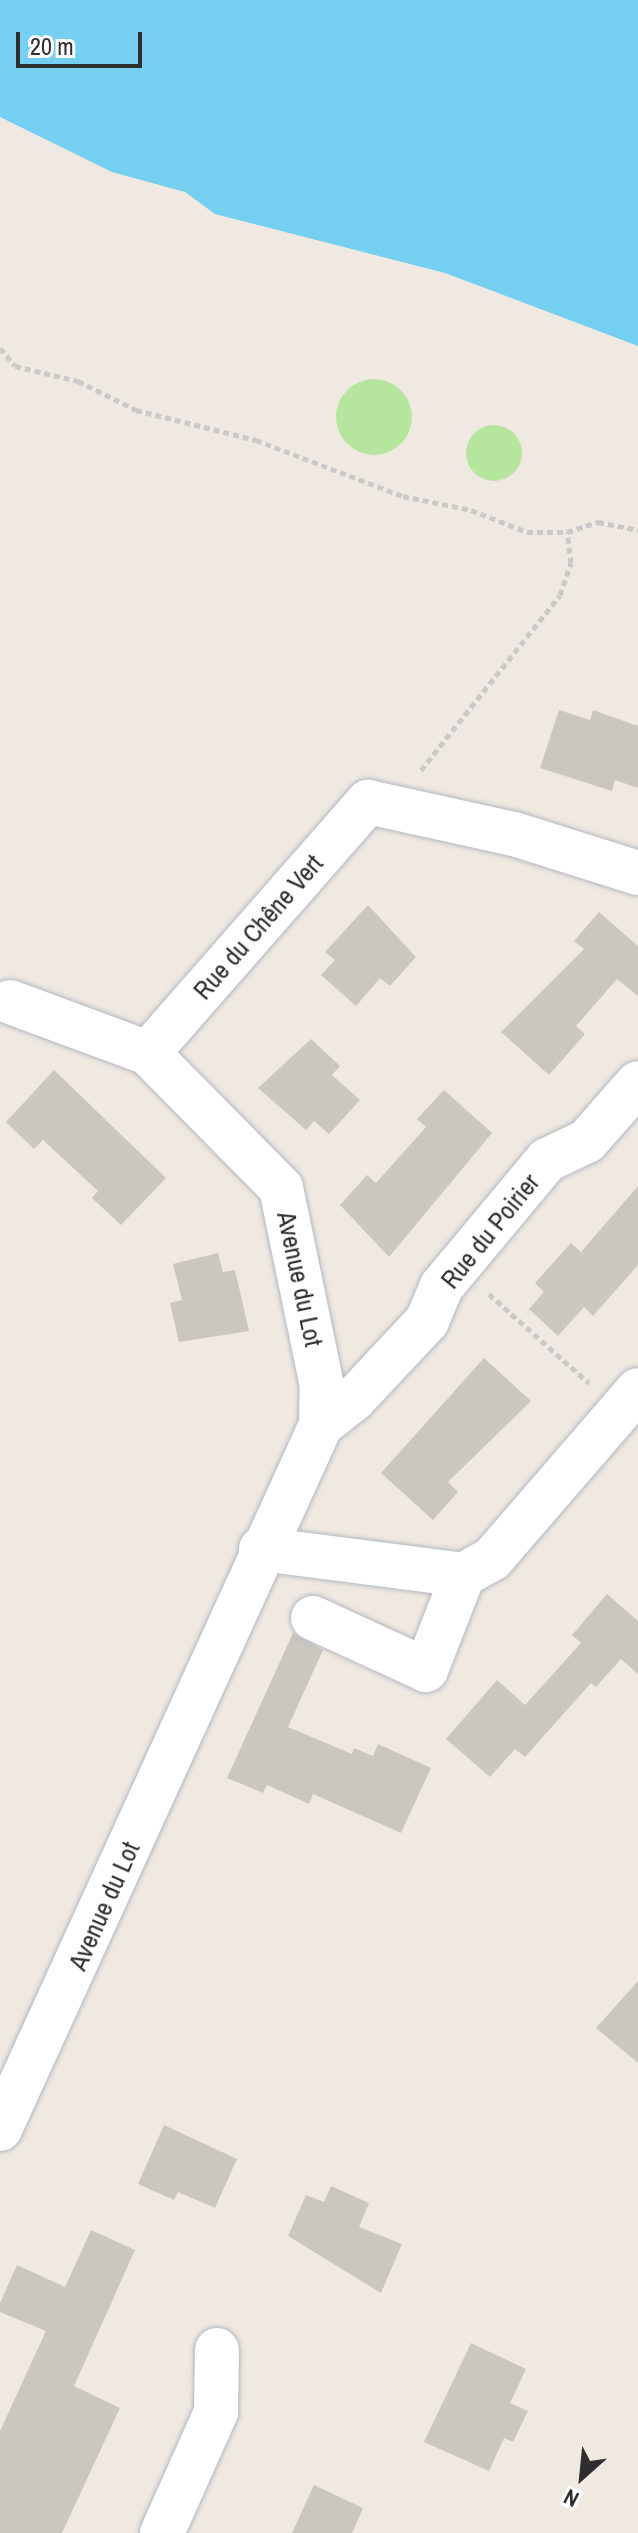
<!DOCTYPE html>
<html>
<head>
<meta charset="utf-8">
<style>
  body { margin:0 }
  #map { position:relative; width:638px; height:2533px; overflow:hidden; background:#efe9e1; font-family:"Archivo Narrow",sans-serif }
  div>[style] { position:absolute }
  .green>* { inset:0; background:#b6e59e }
  .round { border-radius:50% }
  .water>* { inset:0; background:#75cff0 }
  .building>* { inset:0; background:#cbc7bf }
  .path>* { height:5px; margin-top:-2.5px; transform-origin:0; background:repeating-linear-gradient(90deg,#c9c9c9 0 6px,transparent 0 10px) }
  .roads { filter:drop-shadow(0 0 2px #b4b7c1) drop-shadow(0 0 2px #b4b7c1) }
  .minor>* { height:44px; margin:-22px; padding:0 22px; transform-origin:22px; border-radius:22px; background:#fff }
  span { translate:-50% -50%; white-space:nowrap; text-align:center; line-height:1.15; -webkit-text-stroke:7px #fff; paint-order:stroke }
  .street-label { font-size:26px; color:#2e2e2e }
  .north { position:absolute; left:542px; top:2437px; width:80px; height:80px; -webkit-text-stroke:6px #fff; paint-order:stroke; rotate:207deg; font-size:22px; font-weight:700; line-height:32px; text-align:center; color:#2e2e2e }
  .north::after { content:''; display:block; margin:auto; width:28px; height:36px; background:#2e2e2e; clip-path:polygon(50% 0,100% 100%,50% 72%,0 100%) }
  .scale { position:absolute; left:16px; top:32px; width:126px; height:36px; box-sizing:border-box; border:4px solid #2e2e2e; border-top:0; padding-left:10px; font-size:24px; line-height:28px; white-space:nowrap; color:#2e2e2e; -webkit-text-stroke:6px #fff; paint-order:stroke }
</style>
</head>
<body>
<div id="map">
  <div class="green">
    <div class="round" style="left:336px;top:379px;width:76px;height:76px"></div>
    <div class="round" style="left:466px;top:425px;width:56px;height:56px"></div>
  </div>
  <div class="water">
    <div style="clip-path:polygon(0 0,638px 0,638px 346px,445px 273px,215px 214px,185px 192px,112px 172px,0 117px)"></div>
  </div>
  <div class="building">
    <div style="clip-path:polygon(559px 710px,590px 720px,593px 710px,638px 726px,638px 788px,615px 780px,612px 791px,540px 768px)"></div>
    <div style="clip-path:polygon(368px 905px,416px 957px,390px 986px,380px 978px,356px 1006px,321px 975px,335px 960px,325px 952px)"></div>
    <div style="clip-path:polygon(599px 912px,638px 946px,638px 996px,617px 979px,576px 1026px,585px 1034px,549px 1075px,501px 1032px,584px 949px,574px 941px)"></div>
    <div style="clip-path:polygon(311px 1039px,340px 1066px,332px 1075px,360px 1100px,329px 1134px,314px 1121px,306px 1130px,258px 1088px)"></div>
    <div style="clip-path:polygon(54px 1070px,166px 1178px,121px 1225px,92px 1198px,98px 1191px,43px 1140px,34px 1149px,6px 1122px)"></div>
    <div style="clip-path:polygon(444px 1090px,492px 1133px,389px 1257px,340px 1205px,367px 1175px,376px 1183px,426px 1127px,417px 1119px)"></div>
    <div style="clip-path:polygon(638px 1186px,638px 1265px,593px 1316px,584px 1307px,558px 1336px,529px 1309px,544px 1292px,535px 1283px,571px 1243px,581px 1252px)"></div>
    <div style="clip-path:polygon(218px 1253px,223px 1272px,235px 1270px,249px 1331px,179px 1342px,170px 1303px,182px 1300px,173px 1264px)"></div>
    <div style="clip-path:polygon(484px 1358px,531px 1401px,448px 1482px,458px 1492px,433px 1520px,381px 1473px)"></div>
    <div style="clip-path:polygon(607px 1594px,638px 1621px,638px 1674px,621px 1659px,596px 1687px,591px 1683px,525px 1757px,515px 1749px,490px 1777px,446px 1739px,497px 1680px,525px 1705px,581px 1643px,572px 1635px)"></div>
    <div style="clip-path:polygon(293px 1633px,323px 1650px,288px 1727px,352px 1754px,354px 1748px,373px 1756px,378px 1744px,431px 1768px,401px 1833px,313px 1794px,309px 1804px,267px 1785px,263px 1793px,227px 1778px)"></div>
    <div style="clip-path:polygon(638px 1981px,638px 2063px,596px 2028px)"></div>
    <div style="clip-path:polygon(164px 2125px,237px 2159px,215px 2208px,178px 2192px,174px 2200px,138px 2184px)"></div>
    <div style="clip-path:polygon(331px 2186px,369px 2203px,359px 2227px,402px 2244px,381px 2293px,288px 2236px,306px 2195px,324px 2202px)"></div>
    <div style="clip-path:polygon(91px 2230px,135px 2250px,74px 2386px,120px 2408px,62px 2533px,0 2533px,0 2431px,46px 2331px,0 2312px,0 2303px,17px 2265px,65px 2287px)"></div>
    <div style="clip-path:polygon(471px 2343px,526px 2369px,510px 2403px,528px 2411px,513px 2442px,504px 2438px,489px 2471px,424px 2442px)"></div>
    <div style="clip-path:polygon(314px 2485px,363px 2508px,352px 2533px,292px 2533px)"></div>
  </div>
  <div class="path">
    <div style="left:0;top:348px;width:23px;rotate:50deg"></div>
    <div style="left:15px;top:366px;width:65px;rotate:13.4deg"></div>
    <div style="left:78px;top:381px;width:65px;rotate:26.6deg"></div>
    <div style="left:136px;top:410px;width:124px;rotate:14deg"></div>
    <div style="left:256px;top:440px;width:157px;rotate:20.9deg"></div>
    <div style="left:403px;top:496px;width:69px;rotate:11.6deg"></div>
    <div style="left:471px;top:510px;width:60px;rotate:21.4deg"></div>
    <div style="left:527px;top:532px;width:40px"></div>
    <div style="left:567px;top:532px;width:33px;rotate:-18deg"></div>
    <div style="left:598px;top:522px;width:41px;rotate:11.3deg"></div>
    <div style="left:421px;top:770px;width:223px;rotate:-51.5deg"></div>
    <div style="left:560px;top:595px;width:34px;rotate:-71deg"></div>
    <div style="left:571px;top:563px;width:31px;rotate:-97deg"></div>
    <div style="left:489px;top:1294px;width:134px;rotate:41.7deg"></div>
  </div>
  <div class="roads">
    <div class="minor">
      <div style="left:148px;top:1053px;width:334px;rotate:-48.8deg"></div>
      <div style="left:368px;top:802px;width:149px;rotate:12.4deg"></div>
      <div style="left:514px;top:834px;width:130px;rotate:17.5deg"></div>
      <div style="left:321px;top:1425px;width:42px;rotate:-38.2deg"></div>
      <div style="left:354px;top:1399px;width:107px;rotate:-46.9deg"></div>
      <div style="left:427px;top:1321px;width:38px;rotate:-67deg"></div>
      <div style="left:442px;top:1286px;width:164px;rotate:-50.2deg"></div>
      <div style="left:547px;top:1160px;width:44px;rotate:-25.4deg"></div>
      <div style="left:587px;top:1141px;width:77px;rotate:-48.7deg"></div>
      <div style="left:261px;top:1549px;width:204px;rotate:7.3deg"></div>
      <div style="left:463px;top:1575px;width:33px;rotate:-29deg"></div>
      <div style="left:492px;top:1559px;width:223px;rotate:-49.2deg"></div>
      <div style="left:313px;top:1618px;width:124px;rotate:24.7deg"></div>
      <div style="left:426px;top:1670px;width:102px;rotate:-68.7deg"></div>
      <div style="left:0;top:2129px;width:774px;rotate:-65.49deg"></div>
      <div style="left:321px;top:1425px;width:39px;rotate:-89deg"></div>
      <div style="left:322px;top:1386px;width:202px;rotate:-101.7deg"></div>
      <div style="left:281px;top:1188px;width:190px;rotate:-134.6deg"></div>
      <div style="left:148px;top:1053px;width:147px;rotate:-159.7deg"></div>
      <div style="left:162px;top:2533px;width:133px;rotate:-65.9deg"></div>
      <div style="left:216px;top:2412px;width:62px;rotate:-89.1deg"></div>
    </div>
  </div>
  <div class="street-label">
    <span style="left:258px;top:927px;rotate:-49deg">Rue du Chêne Vert</span>
    <span style="left:490px;top:1231px;rotate:-51deg">Rue du Poirier</span>
    <span style="left:300px;top:1279px;rotate:78deg">Avenue du Lot</span>
    <span style="left:104px;top:1906px;rotate:-66deg">Avenue du Lot</span>
  </div>
  <div class="north">N</div>
  <div class="scale">20 m</div>
</div>
</body>
</html>
